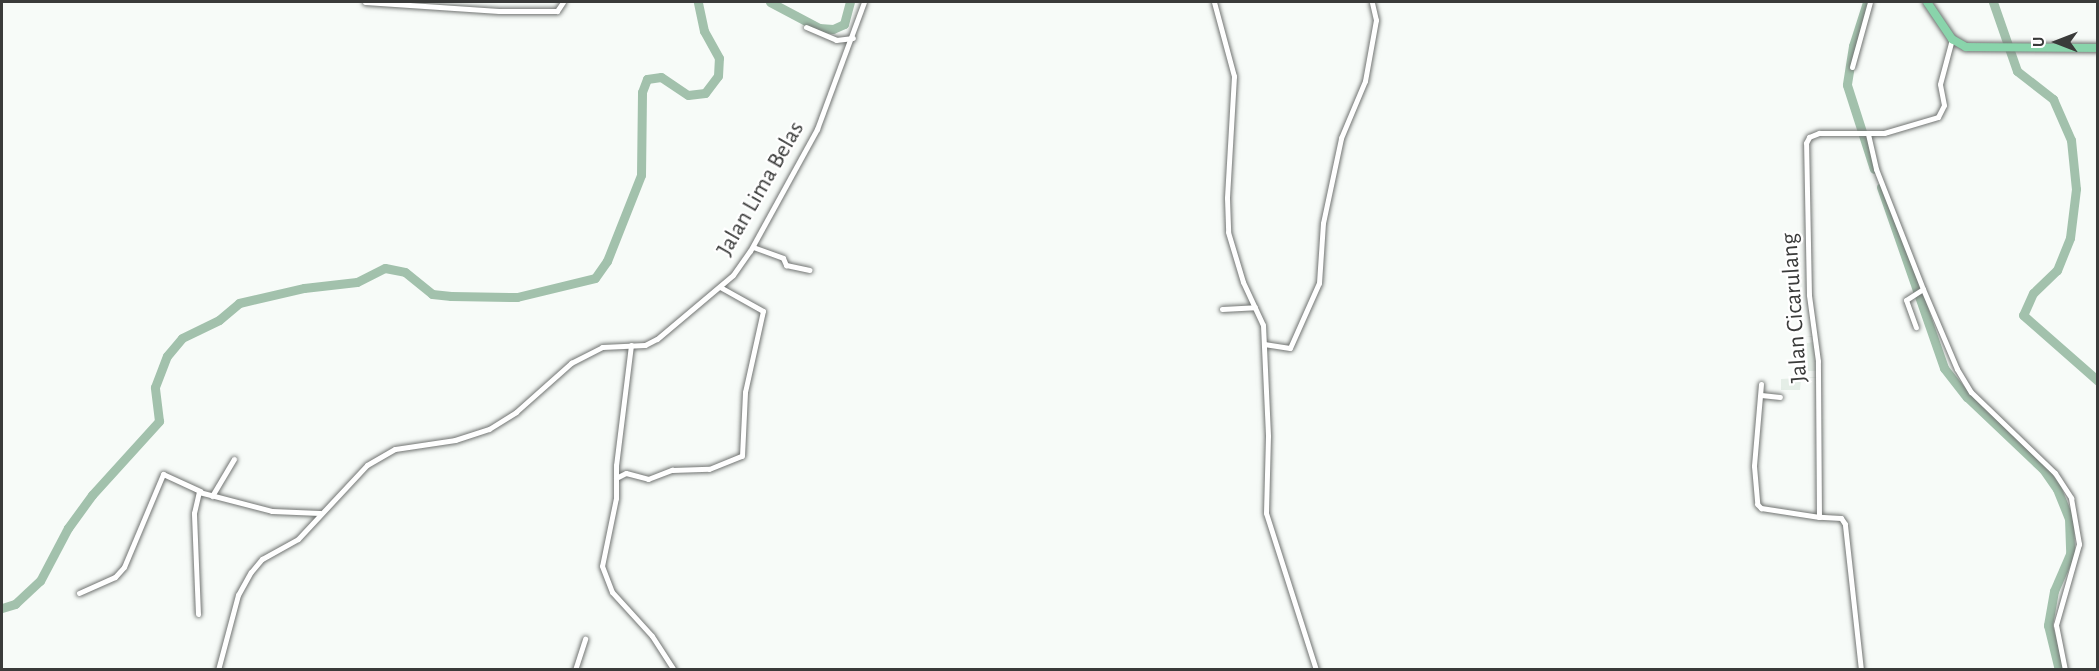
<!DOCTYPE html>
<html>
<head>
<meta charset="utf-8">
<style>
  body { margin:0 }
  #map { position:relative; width:2099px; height:671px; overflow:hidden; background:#f7fbf8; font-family:"Alegreya Sans",sans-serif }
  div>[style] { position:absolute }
  .built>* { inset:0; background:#e5eee7 }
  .river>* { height:9px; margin:-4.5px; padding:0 4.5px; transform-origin:4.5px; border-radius:4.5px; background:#a2c1ac }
  .roads { filter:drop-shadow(0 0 2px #717472) drop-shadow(0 0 2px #717472) }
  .street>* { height:5px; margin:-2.5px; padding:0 2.5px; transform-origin:2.5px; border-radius:2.5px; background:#fff }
  .primary>* { height:8px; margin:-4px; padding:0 4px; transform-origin:4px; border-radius:4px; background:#89d4ab }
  span { translate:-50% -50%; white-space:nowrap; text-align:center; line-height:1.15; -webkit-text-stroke:4.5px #fff; paint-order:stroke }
  .street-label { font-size:24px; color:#3a3b3a }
  .frame { position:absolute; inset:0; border:3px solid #3a3b3a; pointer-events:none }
  .north { position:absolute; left:2027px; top:12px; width:60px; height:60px; -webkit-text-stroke:4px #fff; paint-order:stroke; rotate:270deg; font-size:16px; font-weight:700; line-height:24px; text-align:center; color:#3a3b3a }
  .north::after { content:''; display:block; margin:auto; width:21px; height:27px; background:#3a3b3a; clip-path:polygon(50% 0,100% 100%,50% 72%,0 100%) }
</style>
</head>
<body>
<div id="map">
  <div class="built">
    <div style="clip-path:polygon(evenodd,1815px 336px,1816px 378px,1801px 378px,1800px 390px,1781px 390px,1781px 379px,1797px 378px,1797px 338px,1815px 336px,1814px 336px,1814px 342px,1807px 343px,1808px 371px,1816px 371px,1816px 377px,1799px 378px,1798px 338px,1814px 336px)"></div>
  </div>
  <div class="river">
    <div style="left:770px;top:2px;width:55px;rotate:28deg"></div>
    <div style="left:819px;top:28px;width:14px;rotate:4deg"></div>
    <div style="left:833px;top:29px;width:12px;rotate:-24deg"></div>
    <div style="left:844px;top:24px;width:23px;rotate:-75deg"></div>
    <div style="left:1867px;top:2px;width:46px;rotate:107.7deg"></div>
    <div style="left:1853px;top:46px;width:39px;rotate:99deg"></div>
    <div style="left:1847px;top:85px;width:88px;rotate:72.2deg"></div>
    <div style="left:1993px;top:2px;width:73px;rotate:70.8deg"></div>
    <div style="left:2017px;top:71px;width:46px;rotate:37.9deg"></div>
    <div style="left:2053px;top:99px;width:45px;rotate:66.3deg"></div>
    <div style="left:2071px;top:140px;width:49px;rotate:84.2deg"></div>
    <div style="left:2076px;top:189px;width:49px;rotate:97deg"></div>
    <div style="left:2070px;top:238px;width:35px;rotate:112deg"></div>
    <div style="left:2057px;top:270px;width:33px;rotate:136deg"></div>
    <div style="left:2033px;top:293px;width:24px;rotate:114deg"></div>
    <div style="left:2023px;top:315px;width:100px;rotate:41.3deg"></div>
    <div style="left:1881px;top:187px;width:192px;rotate:70.8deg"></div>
    <div style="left:1944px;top:368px;width:37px;rotate:52deg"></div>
    <div style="left:1967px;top:397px;width:105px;rotate:43.5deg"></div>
    <div style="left:2043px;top:469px;width:24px;rotate:55deg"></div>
    <div style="left:2057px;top:489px;width:31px;rotate:68deg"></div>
    <div style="left:2069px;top:518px;width:36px;rotate:88deg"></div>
    <div style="left:2070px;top:554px;width:40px;rotate:113.4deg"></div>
    <div style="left:2054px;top:591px;width:35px;rotate:100deg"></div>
    <div style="left:2048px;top:625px;width:46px;rotate:76.3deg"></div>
    <div style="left:2px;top:608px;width:14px;rotate:-17deg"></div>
    <div style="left:15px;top:604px;width:34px;rotate:-43deg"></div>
    <div style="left:40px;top:581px;width:60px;rotate:-62.2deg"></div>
    <div style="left:68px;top:528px;width:41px;rotate:-54deg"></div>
    <div style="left:92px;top:495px;width:100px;rotate:-47.8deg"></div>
    <div style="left:159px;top:421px;width:34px;rotate:-97deg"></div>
    <div style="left:155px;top:387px;width:33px;rotate:-69deg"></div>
    <div style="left:167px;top:356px;width:23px;rotate:-50deg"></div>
    <div style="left:182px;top:338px;width:41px;rotate:-25.9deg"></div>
    <div style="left:219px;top:320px;width:26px;rotate:-40deg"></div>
    <div style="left:239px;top:303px;width:67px;rotate:-13deg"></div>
    <div style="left:304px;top:288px;width:53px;rotate:-6.5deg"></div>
    <div style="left:357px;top:282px;width:31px;rotate:-27deg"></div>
    <div style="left:385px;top:268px;width:20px;rotate:11deg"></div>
    <div style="left:405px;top:272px;width:35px;rotate:39deg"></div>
    <div style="left:432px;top:294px;width:19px;rotate:6deg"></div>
    <div style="left:451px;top:296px;width:66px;rotate:0.9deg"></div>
    <div style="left:517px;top:297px;width:80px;rotate:-13.7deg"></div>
    <div style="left:595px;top:278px;width:21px;rotate:-55deg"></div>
    <div style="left:607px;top:261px;width:92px;rotate:-68.4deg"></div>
    <div style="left:641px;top:175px;width:83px;rotate:-89.3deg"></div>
    <div style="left:642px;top:92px;width:14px;rotate:-69deg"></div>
    <div style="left:647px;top:79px;width:14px;rotate:-8deg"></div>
    <div style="left:661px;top:77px;width:32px;rotate:34deg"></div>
    <div style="left:688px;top:95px;width:17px;rotate:-7deg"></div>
    <div style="left:705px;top:93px;width:21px;rotate:-53deg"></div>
    <div style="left:718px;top:76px;width:18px;rotate:-87deg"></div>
    <div style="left:719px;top:58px;width:31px;rotate:-119deg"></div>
    <div style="left:704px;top:31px;width:30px;rotate:-102deg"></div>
  </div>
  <div class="roads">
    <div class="street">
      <div style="left:365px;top:2px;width:134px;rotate:3.8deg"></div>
      <div style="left:499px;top:11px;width:58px"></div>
      <div style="left:557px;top:11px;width:11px;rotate:-56deg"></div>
      <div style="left:1214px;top:2px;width:77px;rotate:74.9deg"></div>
      <div style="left:1234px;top:76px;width:122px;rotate:93.3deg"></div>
      <div style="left:1227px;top:198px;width:34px;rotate:88deg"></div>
      <div style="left:1228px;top:232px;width:52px;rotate:73.3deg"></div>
      <div style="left:1243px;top:282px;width:47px;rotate:65.1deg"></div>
      <div style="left:1263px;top:325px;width:111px;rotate:87.4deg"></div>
      <div style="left:1268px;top:436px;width:77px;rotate:91.5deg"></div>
      <div style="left:1266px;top:513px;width:165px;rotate:72.3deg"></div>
      <div style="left:806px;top:27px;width:33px;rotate:23deg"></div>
      <div style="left:836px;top:40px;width:17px;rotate:-7deg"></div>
      <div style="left:1852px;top:67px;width:67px;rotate:-74.5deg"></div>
      <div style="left:1868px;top:134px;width:36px;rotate:77deg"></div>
      <div style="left:1876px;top:169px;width:129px;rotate:68.6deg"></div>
      <div style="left:1923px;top:289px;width:20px;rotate:147deg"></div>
      <div style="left:1906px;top:300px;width:29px;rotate:70deg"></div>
      <div style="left:753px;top:247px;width:32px;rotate:20deg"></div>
      <div style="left:783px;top:258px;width:8px;rotate:67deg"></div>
      <div style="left:786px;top:265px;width:24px;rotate:12deg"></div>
      <div style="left:1923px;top:289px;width:87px;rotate:67deg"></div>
      <div style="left:1957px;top:369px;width:27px;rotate:59deg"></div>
      <div style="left:1971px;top:392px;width:117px;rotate:44deg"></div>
      <div style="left:2055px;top:473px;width:30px;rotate:57deg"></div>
      <div style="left:2071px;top:498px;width:47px;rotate:80.1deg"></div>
      <div style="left:2079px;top:544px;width:84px;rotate:105.9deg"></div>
      <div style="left:2056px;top:625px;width:46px;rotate:78.7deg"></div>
      <div style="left:1222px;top:309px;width:33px;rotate:-3deg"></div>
      <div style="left:1264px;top:344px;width:26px;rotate:9deg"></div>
      <div style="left:1290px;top:348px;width:71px;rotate:-66deg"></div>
      <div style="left:1319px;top:283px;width:60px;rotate:-86.2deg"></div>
      <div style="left:1323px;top:223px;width:87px;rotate:-78deg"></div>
      <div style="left:1341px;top:138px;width:62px;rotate:-67.2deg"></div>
      <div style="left:1365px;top:81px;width:62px;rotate:-79.8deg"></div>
      <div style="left:1376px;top:20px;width:18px;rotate:-103deg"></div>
      <div style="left:631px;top:345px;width:121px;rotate:97.1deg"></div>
      <div style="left:616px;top:465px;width:33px;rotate:90deg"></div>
      <div style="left:616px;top:498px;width:69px;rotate:101.6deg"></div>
      <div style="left:602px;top:566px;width:28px;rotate:69deg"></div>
      <div style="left:612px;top:592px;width:59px;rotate:47.7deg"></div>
      <div style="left:652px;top:636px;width:40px;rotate:57.1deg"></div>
      <div style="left:1761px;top:384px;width:82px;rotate:94.9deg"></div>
      <div style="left:1754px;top:466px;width:38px;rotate:85deg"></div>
      <div style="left:1757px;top:504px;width:6px;rotate:45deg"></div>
      <div style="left:1761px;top:508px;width:59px;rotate:8.8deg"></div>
      <div style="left:1761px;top:395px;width:19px;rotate:6deg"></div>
      <div style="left:616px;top:478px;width:11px;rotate:-27deg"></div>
      <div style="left:626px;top:473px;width:23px;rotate:15deg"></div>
      <div style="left:648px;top:479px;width:26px;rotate:-21deg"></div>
      <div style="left:672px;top:470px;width:37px;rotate:-2deg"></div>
      <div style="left:709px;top:469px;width:35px;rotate:-22deg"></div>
      <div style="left:742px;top:456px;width:64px;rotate:-87.3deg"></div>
      <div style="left:745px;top:392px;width:83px;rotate:-77.5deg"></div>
      <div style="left:763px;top:311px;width:49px;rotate:-150.8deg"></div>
      <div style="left:212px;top:496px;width:43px;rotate:-59.3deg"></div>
      <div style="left:79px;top:593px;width:39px;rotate:-24deg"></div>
      <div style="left:115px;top:577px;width:13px;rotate:-48deg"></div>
      <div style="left:124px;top:567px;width:101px;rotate:-67.2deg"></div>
      <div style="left:163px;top:474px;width:41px;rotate:24.7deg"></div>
      <div style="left:198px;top:614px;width:101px;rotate:-92.3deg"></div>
      <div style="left:194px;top:513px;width:22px;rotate:-77deg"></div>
      <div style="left:199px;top:492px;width:75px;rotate:14.6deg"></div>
      <div style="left:272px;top:511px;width:48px;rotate:2.4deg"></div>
      <div style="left:218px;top:670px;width:78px;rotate:-75.1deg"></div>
      <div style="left:238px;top:595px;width:26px;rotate:-61deg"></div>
      <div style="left:251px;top:572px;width:17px;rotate:-50deg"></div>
      <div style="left:262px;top:559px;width:41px;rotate:-29.1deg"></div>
      <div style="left:298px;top:539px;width:101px;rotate:-47deg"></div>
      <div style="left:367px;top:465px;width:32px;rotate:-30deg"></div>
      <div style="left:395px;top:449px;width:61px;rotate:-8.5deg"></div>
      <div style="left:455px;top:440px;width:36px;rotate:-18deg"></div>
      <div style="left:489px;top:429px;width:32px;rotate:-32deg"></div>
      <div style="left:516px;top:412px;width:74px;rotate:-41.7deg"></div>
      <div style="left:571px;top:363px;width:35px;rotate:-27deg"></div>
      <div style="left:602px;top:347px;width:43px;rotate:-2.7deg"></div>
      <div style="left:645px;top:345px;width:13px;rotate:-27deg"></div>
      <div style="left:657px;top:339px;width:99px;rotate:-40.1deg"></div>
      <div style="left:733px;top:275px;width:29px;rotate:-55deg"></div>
      <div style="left:750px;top:251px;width:139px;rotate:-61.2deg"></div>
      <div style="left:817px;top:129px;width:135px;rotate:-69.7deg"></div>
      <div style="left:575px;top:670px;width:33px;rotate:-72deg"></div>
      <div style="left:1861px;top:670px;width:147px;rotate:-96.3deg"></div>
      <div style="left:1845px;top:524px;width:7px;rotate:-124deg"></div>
      <div style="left:1841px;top:518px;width:22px;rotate:-177deg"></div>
      <div style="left:1819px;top:517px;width:156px;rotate:-90.4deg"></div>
      <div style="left:1818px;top:361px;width:67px;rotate:-97.8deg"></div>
      <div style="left:1809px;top:295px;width:152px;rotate:-91.1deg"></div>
      <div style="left:1806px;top:143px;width:7px;rotate:-63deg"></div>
      <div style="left:1809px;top:137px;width:11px;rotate:-22deg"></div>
      <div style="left:1819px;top:133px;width:65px"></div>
      <div style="left:1884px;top:133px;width:56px;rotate:-16.5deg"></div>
      <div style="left:1938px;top:117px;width:13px;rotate:-63deg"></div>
      <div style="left:1944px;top:105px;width:21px;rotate:-101deg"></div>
      <div style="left:1940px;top:84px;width:47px;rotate:-75.1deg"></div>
    </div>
    <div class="primary">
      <div style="left:1927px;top:2px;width:45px;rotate:56deg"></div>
      <div style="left:1952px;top:39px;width:16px;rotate:30deg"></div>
      <div style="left:1966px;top:47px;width:132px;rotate:0.4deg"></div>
    </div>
  </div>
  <div class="street-label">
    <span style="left:761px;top:189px;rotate:-60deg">Jalan Lima Belas</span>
    <span style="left:1795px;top:308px;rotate:-94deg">Jalan Cicarulang</span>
  </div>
  <div class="frame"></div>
  <div class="north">U</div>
</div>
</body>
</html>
